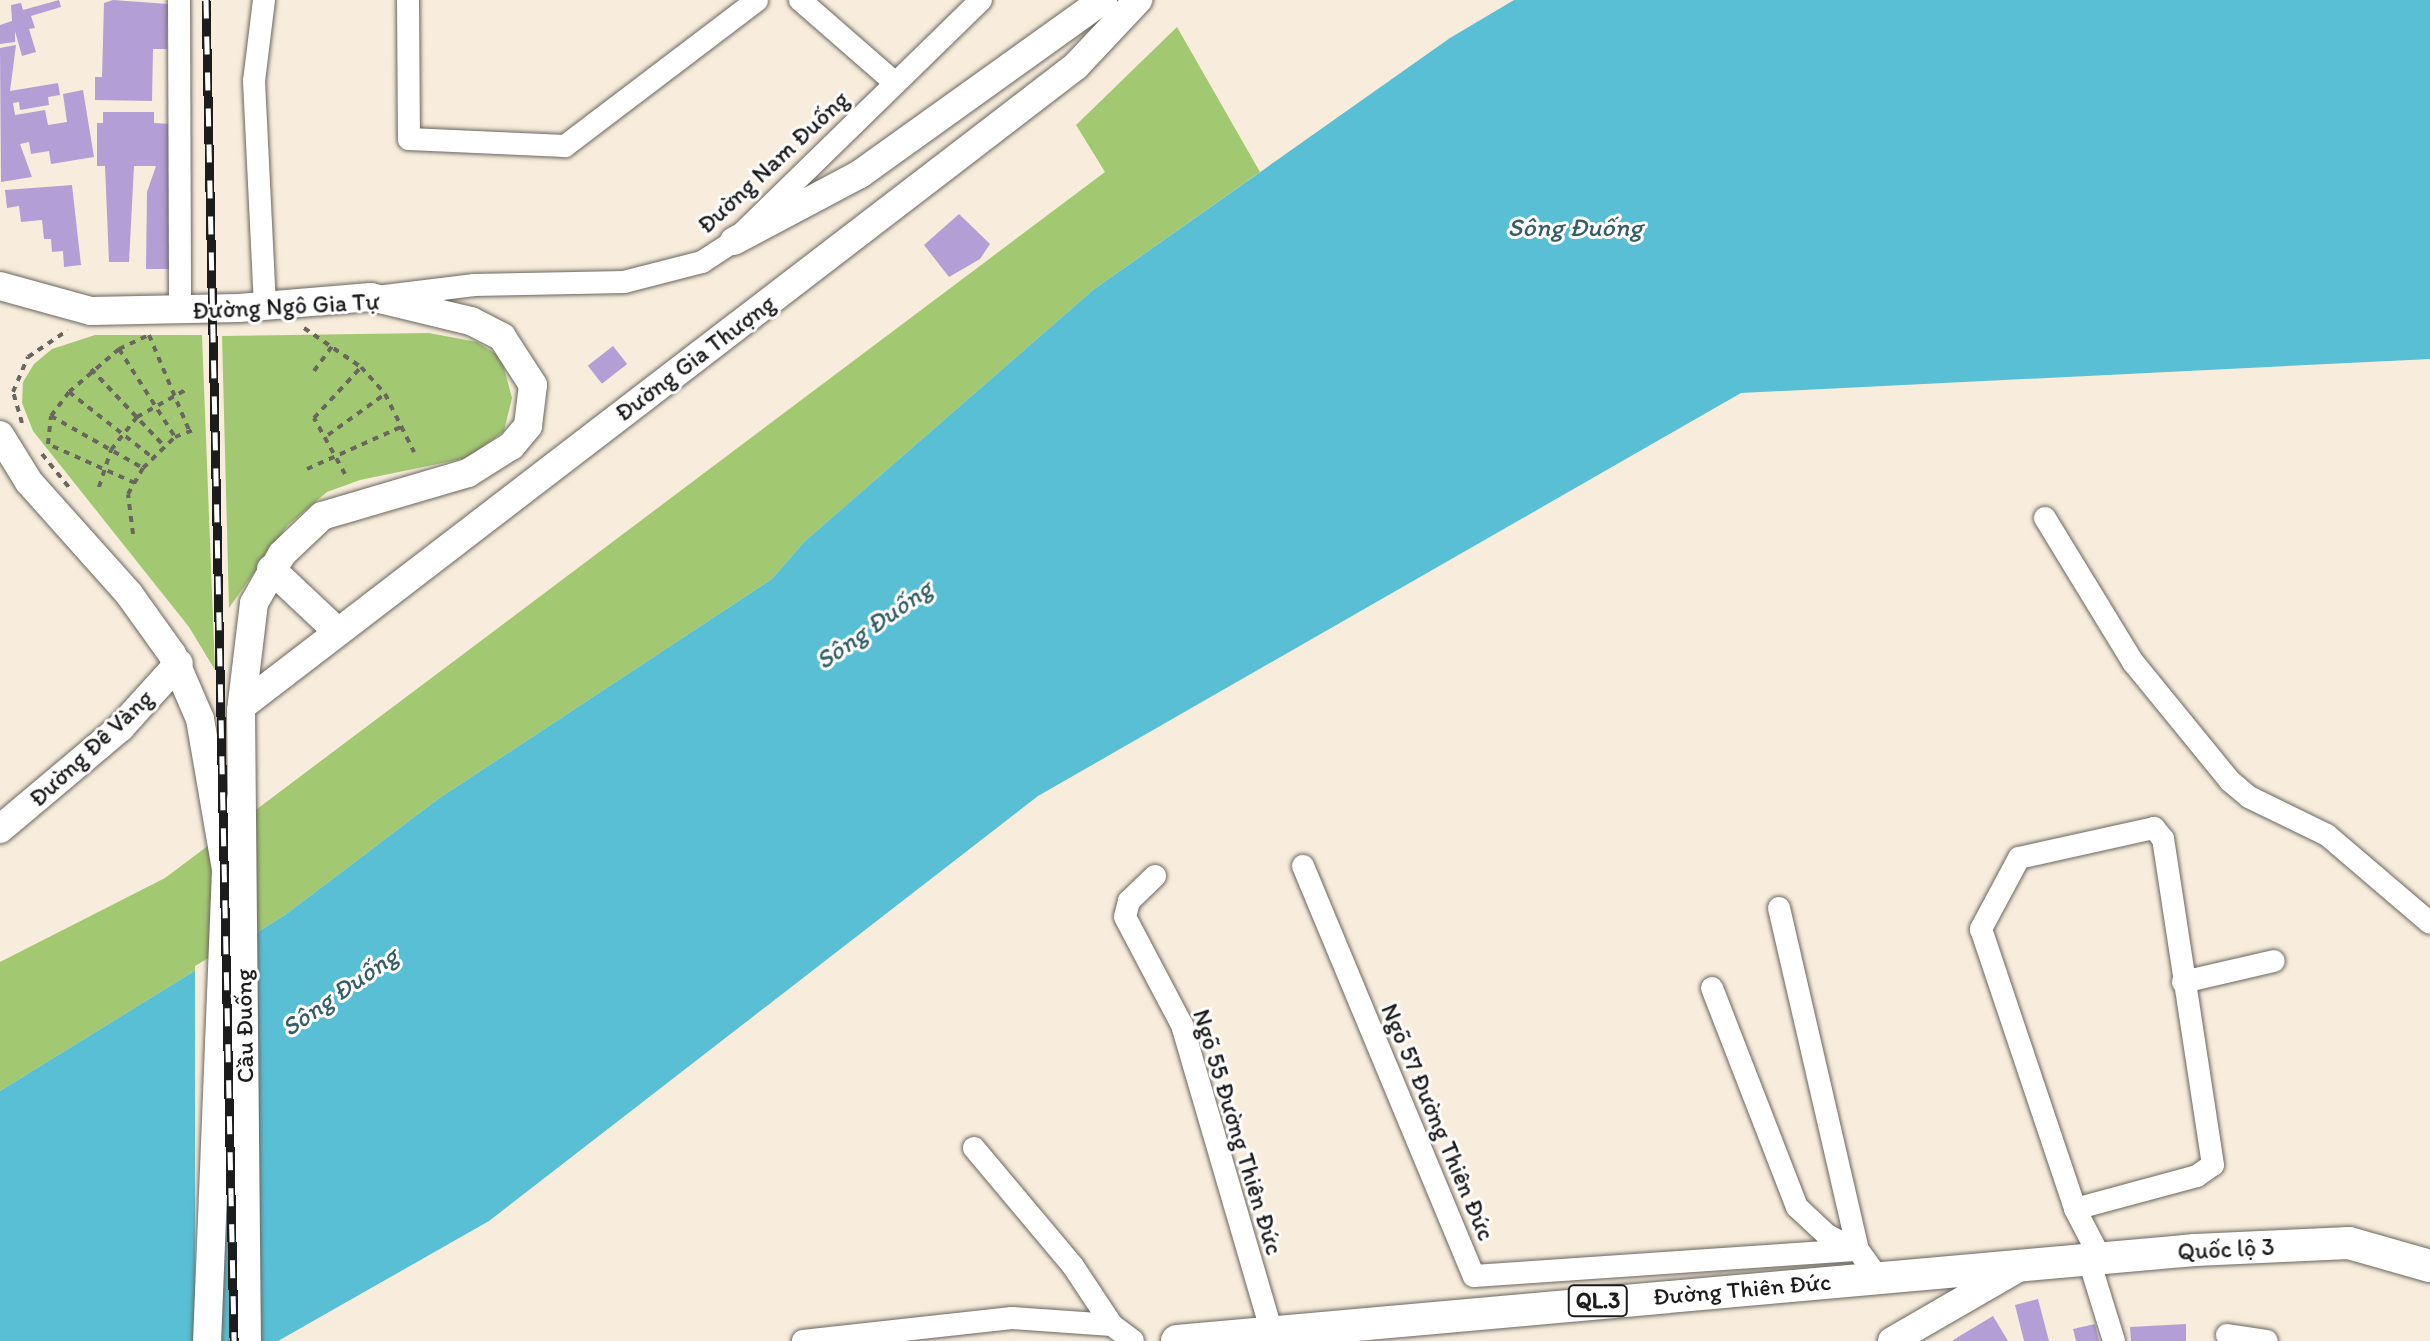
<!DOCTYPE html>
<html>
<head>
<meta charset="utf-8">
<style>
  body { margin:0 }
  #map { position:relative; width:2430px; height:1341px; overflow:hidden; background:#f8eddc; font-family:Itim,sans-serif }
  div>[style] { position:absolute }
  .green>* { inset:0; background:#a3c872 }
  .water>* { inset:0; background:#58bfd5 }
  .pier>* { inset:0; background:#f8eddc }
  .building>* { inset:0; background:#b39ed5; transform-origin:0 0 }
  .path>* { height:4px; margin-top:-2px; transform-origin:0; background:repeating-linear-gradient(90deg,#69655f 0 6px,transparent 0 12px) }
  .roads { filter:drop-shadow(0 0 2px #69655f) drop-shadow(0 0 2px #69655f) }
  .minor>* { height:22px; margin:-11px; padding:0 11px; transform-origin:11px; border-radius:11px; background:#fff }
  .major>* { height:28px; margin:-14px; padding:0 14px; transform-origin:14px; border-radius:14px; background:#fff }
  .highway>* { height:32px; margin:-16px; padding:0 16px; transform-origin:16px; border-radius:16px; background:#fff }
  .rail>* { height:9px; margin-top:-4.5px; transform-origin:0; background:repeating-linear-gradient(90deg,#fff 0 18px,#1c1c1c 0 36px); box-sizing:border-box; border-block:2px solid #1c1c1c }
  span { translate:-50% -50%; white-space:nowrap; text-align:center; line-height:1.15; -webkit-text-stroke:6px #fff; paint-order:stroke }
  .shield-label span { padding:2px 6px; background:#fff; border:2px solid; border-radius:6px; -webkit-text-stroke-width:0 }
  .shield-label { font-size:22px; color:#1c1c1c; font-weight:700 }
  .street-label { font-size:24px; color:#1c1c1c }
  .water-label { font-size:26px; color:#345d66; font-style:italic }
</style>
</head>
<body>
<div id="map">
  <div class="green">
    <div style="clip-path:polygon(1177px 27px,1260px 172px,1093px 290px,804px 542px,772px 579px,438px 799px,285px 915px,0 1091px,0 962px,165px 878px,1105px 172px,1076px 125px)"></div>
    <div style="clip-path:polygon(429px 333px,477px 342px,501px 357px,512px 398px,504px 431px,467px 458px,360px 480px,327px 492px,287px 526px,229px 608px,222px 336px)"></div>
    <div style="clip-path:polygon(95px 335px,202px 335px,215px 670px,189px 627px,33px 431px,22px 403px,23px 382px,34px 364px,52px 349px)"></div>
  </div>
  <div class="water">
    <div style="clip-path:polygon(1514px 0,2430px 0,2430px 359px,1741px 393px,1038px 796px,489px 1221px,278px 1341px,0 1341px,0 1091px,285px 915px,438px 799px,772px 579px,804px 542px,1093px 290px,1450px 38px)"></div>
  </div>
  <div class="pier">
    <div style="clip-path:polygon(222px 950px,195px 1341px,195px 966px)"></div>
  </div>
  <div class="building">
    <div style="clip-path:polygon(59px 0,61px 7px,31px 16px,35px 28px,29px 29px,36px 52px,22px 56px,15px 31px,15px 42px,0 44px,0 25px,12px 21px,11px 5px,21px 3px,23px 10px)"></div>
    <div style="clip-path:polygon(113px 0,168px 4px,167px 49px,153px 49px,152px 101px,95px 100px,95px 77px,102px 77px,104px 3px)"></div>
    <div style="clip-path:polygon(16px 45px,10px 91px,58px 83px,60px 95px,48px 97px,49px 105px,20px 110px,19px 102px,13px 103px,15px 115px,45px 110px,48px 125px,67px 122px,63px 94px,83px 90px,94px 157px,51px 164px,49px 151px,31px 154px,29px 142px,20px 144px,32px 177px,1px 182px,0 48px)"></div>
    <div style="clip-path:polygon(103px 112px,154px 112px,154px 123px,170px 124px,174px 269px,146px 269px,147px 192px,156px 166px,134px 166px,129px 262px,109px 262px,105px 166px,97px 166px,97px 123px,103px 123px)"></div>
    <div style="clip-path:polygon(72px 185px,81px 265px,64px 267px,63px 251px,52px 252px,51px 239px,44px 239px,42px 220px,21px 222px,19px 206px,7px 208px,5px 190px)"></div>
    <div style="clip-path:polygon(959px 214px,990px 244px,980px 259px,949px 277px,924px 245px)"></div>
    <div style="left:613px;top:346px;width:23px;height:32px;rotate:52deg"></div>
    <div style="clip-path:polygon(2038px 1299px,2049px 1341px,2024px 1341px,2015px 1305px)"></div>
    <div style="clip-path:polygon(1993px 1316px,2008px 1341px,1952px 1341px,1958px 1337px)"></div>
    <div style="clip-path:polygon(2095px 1324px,2099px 1341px,2076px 1341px,2073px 1329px)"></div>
    <div style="clip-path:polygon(2186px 1324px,2186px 1341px,2131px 1341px,2130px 1327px)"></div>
  </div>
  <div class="path">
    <div style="left:304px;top:328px;width:69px;rotate:34.4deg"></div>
    <div style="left:361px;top:367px;width:36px;rotate:48deg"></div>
    <div style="left:385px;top:394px;width:65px;rotate:63.4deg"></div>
    <div style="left:149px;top:335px;width:103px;rotate:67.2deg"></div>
    <div style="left:119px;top:349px;width:104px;rotate:57.5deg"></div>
    <div style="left:91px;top:369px;width:106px;rotate:46.5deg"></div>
    <div style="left:314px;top:371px;width:32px;rotate:-54deg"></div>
    <div style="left:69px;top:392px;width:105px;rotate:38.1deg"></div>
    <div style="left:51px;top:416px;width:106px;rotate:29.5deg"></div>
    <div style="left:22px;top:423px;width:32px;rotate:-106deg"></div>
    <div style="left:13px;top:392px;width:38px;rotate:-67deg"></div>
    <div style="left:28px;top:357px;width:48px;rotate:-34deg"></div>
    <div style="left:328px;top:435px;width:70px;rotate:-35.7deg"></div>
    <div style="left:42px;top:454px;width:46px;rotate:51.1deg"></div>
    <div style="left:307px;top:469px;width:105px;rotate:-24.1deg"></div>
    <div style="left:345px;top:474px;width:64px;rotate:-119deg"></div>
    <div style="left:314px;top:418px;width:69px;rotate:-47.3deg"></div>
    <div style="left:135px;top:483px;width:95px;rotate:-155.9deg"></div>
    <div style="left:48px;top:444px;width:28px;rotate:-84deg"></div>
    <div style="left:51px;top:416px;width:30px;rotate:-53deg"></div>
    <div style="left:69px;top:392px;width:66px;rotate:-40.7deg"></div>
    <div style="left:119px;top:349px;width:33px;rotate:-25deg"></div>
    <div style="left:99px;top:487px;width:39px;rotate:-72deg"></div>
    <div style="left:111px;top:450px;width:42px;rotate:-51.8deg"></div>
    <div style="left:137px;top:417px;width:57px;rotate:-29.2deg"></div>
    <div style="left:133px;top:534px;width:40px;rotate:-97.1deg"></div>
    <div style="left:128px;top:494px;width:30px;rotate:-60deg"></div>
    <div style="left:143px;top:468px;width:45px;rotate:-44.1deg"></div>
    <div style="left:175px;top:437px;width:22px;rotate:-21deg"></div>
  </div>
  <div class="roads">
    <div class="minor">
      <div style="left:179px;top:0;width:311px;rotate:89.8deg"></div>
      <div style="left:264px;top:0;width:82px;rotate:97deg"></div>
      <div style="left:254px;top:81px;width:226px;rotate:87.2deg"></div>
      <div style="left:408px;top:0;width:139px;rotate:89.6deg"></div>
      <div style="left:409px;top:139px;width:156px;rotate:2.6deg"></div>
      <div style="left:565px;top:146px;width:241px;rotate:-37.2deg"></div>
      <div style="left:800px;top:0;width:126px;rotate:41.1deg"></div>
      <div style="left:385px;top:296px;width:90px;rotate:-7deg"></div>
      <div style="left:474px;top:285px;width:150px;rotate:-1.1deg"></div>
      <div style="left:624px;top:282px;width:81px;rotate:-14.4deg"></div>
      <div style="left:702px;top:262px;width:38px;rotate:-33deg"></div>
      <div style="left:734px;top:241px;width:345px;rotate:-44.3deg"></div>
      <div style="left:2045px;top:518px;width:169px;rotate:58.6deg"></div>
      <div style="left:2133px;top:662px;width:154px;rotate:50.8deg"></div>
      <div style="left:2230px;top:781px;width:25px;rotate:40deg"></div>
      <div style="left:2249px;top:797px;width:87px;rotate:26deg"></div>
      <div style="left:2327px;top:835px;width:135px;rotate:40.5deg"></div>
      <div style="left:1303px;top:866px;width:444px;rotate:67.4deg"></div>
      <div style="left:1474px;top:1276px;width:385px;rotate:-3.9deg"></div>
      <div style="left:1858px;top:1250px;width:34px;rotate:54deg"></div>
      <div style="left:1155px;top:876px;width:36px;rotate:136deg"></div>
      <div style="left:1129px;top:901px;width:16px;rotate:104deg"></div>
      <div style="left:1125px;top:917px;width:122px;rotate:62.2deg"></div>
      <div style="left:1182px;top:1025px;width:317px;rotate:73.7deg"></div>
      <div style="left:1779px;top:908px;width:351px;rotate:77deg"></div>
      <div style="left:2183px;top:982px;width:93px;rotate:-13deg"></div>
      <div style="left:1712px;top:988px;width:235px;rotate:68.8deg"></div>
      <div style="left:1797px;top:1207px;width:41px;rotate:43deg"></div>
      <div style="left:1827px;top:1235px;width:34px;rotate:27deg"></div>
      <div style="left:974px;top:1148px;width:154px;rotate:50deg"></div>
      <div style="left:1073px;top:1266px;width:71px;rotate:56.5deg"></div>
      <div style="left:2075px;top:1209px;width:126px;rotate:-15.1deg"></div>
      <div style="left:2197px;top:1176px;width:19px;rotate:-35deg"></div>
      <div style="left:2213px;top:1165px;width:330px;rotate:-98.7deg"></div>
      <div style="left:2163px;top:839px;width:14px;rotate:-129deg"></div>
      <div style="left:2154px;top:828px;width:138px;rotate:167.5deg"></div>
      <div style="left:2019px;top:858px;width:81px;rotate:118.2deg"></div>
      <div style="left:1981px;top:929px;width:295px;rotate:71.4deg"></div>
      <div style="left:2075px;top:1209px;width:54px;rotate:62.5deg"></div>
      <div style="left:2088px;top:1257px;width:88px;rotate:72.8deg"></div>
      <div style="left:2227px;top:1335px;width:40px;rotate:8.5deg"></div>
      <div style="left:803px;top:1341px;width:210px;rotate:-6.3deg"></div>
      <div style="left:1012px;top:1318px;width:100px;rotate:4deg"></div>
      <div style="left:1112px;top:1325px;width:26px;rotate:37deg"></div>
    </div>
    <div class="major">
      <div style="left:734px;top:241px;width:143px;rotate:-28deg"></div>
      <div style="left:860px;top:174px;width:299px;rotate:-35.6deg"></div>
      <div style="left:0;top:286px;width:94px;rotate:15.4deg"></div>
      <div style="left:91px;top:311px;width:148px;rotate:-1.2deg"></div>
      <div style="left:239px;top:308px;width:132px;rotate:-4.8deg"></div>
      <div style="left:371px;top:297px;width:103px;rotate:13.5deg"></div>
      <div style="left:471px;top:321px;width:35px;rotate:27deg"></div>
      <div style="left:502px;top:337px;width:57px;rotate:57.1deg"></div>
      <div style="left:533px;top:385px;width:41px;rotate:97deg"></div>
      <div style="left:528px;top:426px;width:26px;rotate:130deg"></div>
      <div style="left:511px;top:446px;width:51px;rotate:147.9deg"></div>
      <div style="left:468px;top:473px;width:152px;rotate:163.6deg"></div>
      <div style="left:322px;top:516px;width:55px;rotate:136.5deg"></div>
      <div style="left:282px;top:554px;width:56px;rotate:119.7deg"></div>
      <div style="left:254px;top:603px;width:108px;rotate:96.9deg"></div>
      <div style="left:241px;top:710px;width:631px;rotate:89.46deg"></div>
      <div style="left:0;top:435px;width:55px;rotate:58.3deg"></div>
      <div style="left:29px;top:482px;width:150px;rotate:48.2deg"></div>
      <div style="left:129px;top:594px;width:74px;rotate:54.4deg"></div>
      <div style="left:172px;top:654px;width:71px;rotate:66.7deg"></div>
      <div style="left:200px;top:719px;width:153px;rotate:80.2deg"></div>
      <div style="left:226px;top:870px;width:471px;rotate:92.3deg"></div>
      <div style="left:271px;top:569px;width:92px;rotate:43.2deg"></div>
      <div style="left:242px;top:706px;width:1051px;rotate:-37.5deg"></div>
      <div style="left:1076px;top:66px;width:91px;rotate:-46.8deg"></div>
      <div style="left:0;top:829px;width:158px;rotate:-40.1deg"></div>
      <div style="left:121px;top:727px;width:86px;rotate:-47.8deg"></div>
      <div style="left:1892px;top:1341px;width:148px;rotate:-30deg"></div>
    </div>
    <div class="highway">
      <div style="left:1177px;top:1341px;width:1022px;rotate:-5.11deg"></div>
      <div style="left:2195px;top:1250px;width:154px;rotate:-2.6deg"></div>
      <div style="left:2349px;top:1243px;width:84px;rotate:15.9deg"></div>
    </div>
  </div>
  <div class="rail">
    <div style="left:206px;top:0;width:1341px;rotate:88.8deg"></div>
  </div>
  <div class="shield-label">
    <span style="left:1598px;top:1301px">QL.3</span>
  </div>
  <div class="street-label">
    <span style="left:773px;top:162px;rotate:-43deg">Đường Nam Đuống</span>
    <span style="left:286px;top:306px;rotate:-3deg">Đường Ngô Gia Tự</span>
    <span style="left:695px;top:358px;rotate:-37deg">Đường Gia Thượng</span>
    <span style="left:91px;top:748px;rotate:-43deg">Đường Đê Vàng</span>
    <span style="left:244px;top:1026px;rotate:-91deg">Cầu Đuống</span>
    <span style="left:1438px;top:1122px;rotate:67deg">Ngõ 57 Đường Thiên Đức</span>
    <span style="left:1238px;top:1132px;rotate:73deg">Ngõ 55 Đường Thiên Đức</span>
    <span style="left:2226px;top:1249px;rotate:-3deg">Quốc lộ 3</span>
    <span style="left:1742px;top:1289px;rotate:-5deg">Đường Thiên Đức</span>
  </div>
  <div class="water-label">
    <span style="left:1575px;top:228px">Sông Đuống</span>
    <span style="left:874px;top:625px;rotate:-35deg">Sông Đuống</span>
    <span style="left:340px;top:992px;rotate:-35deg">Sông Đuống</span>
  </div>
</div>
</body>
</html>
